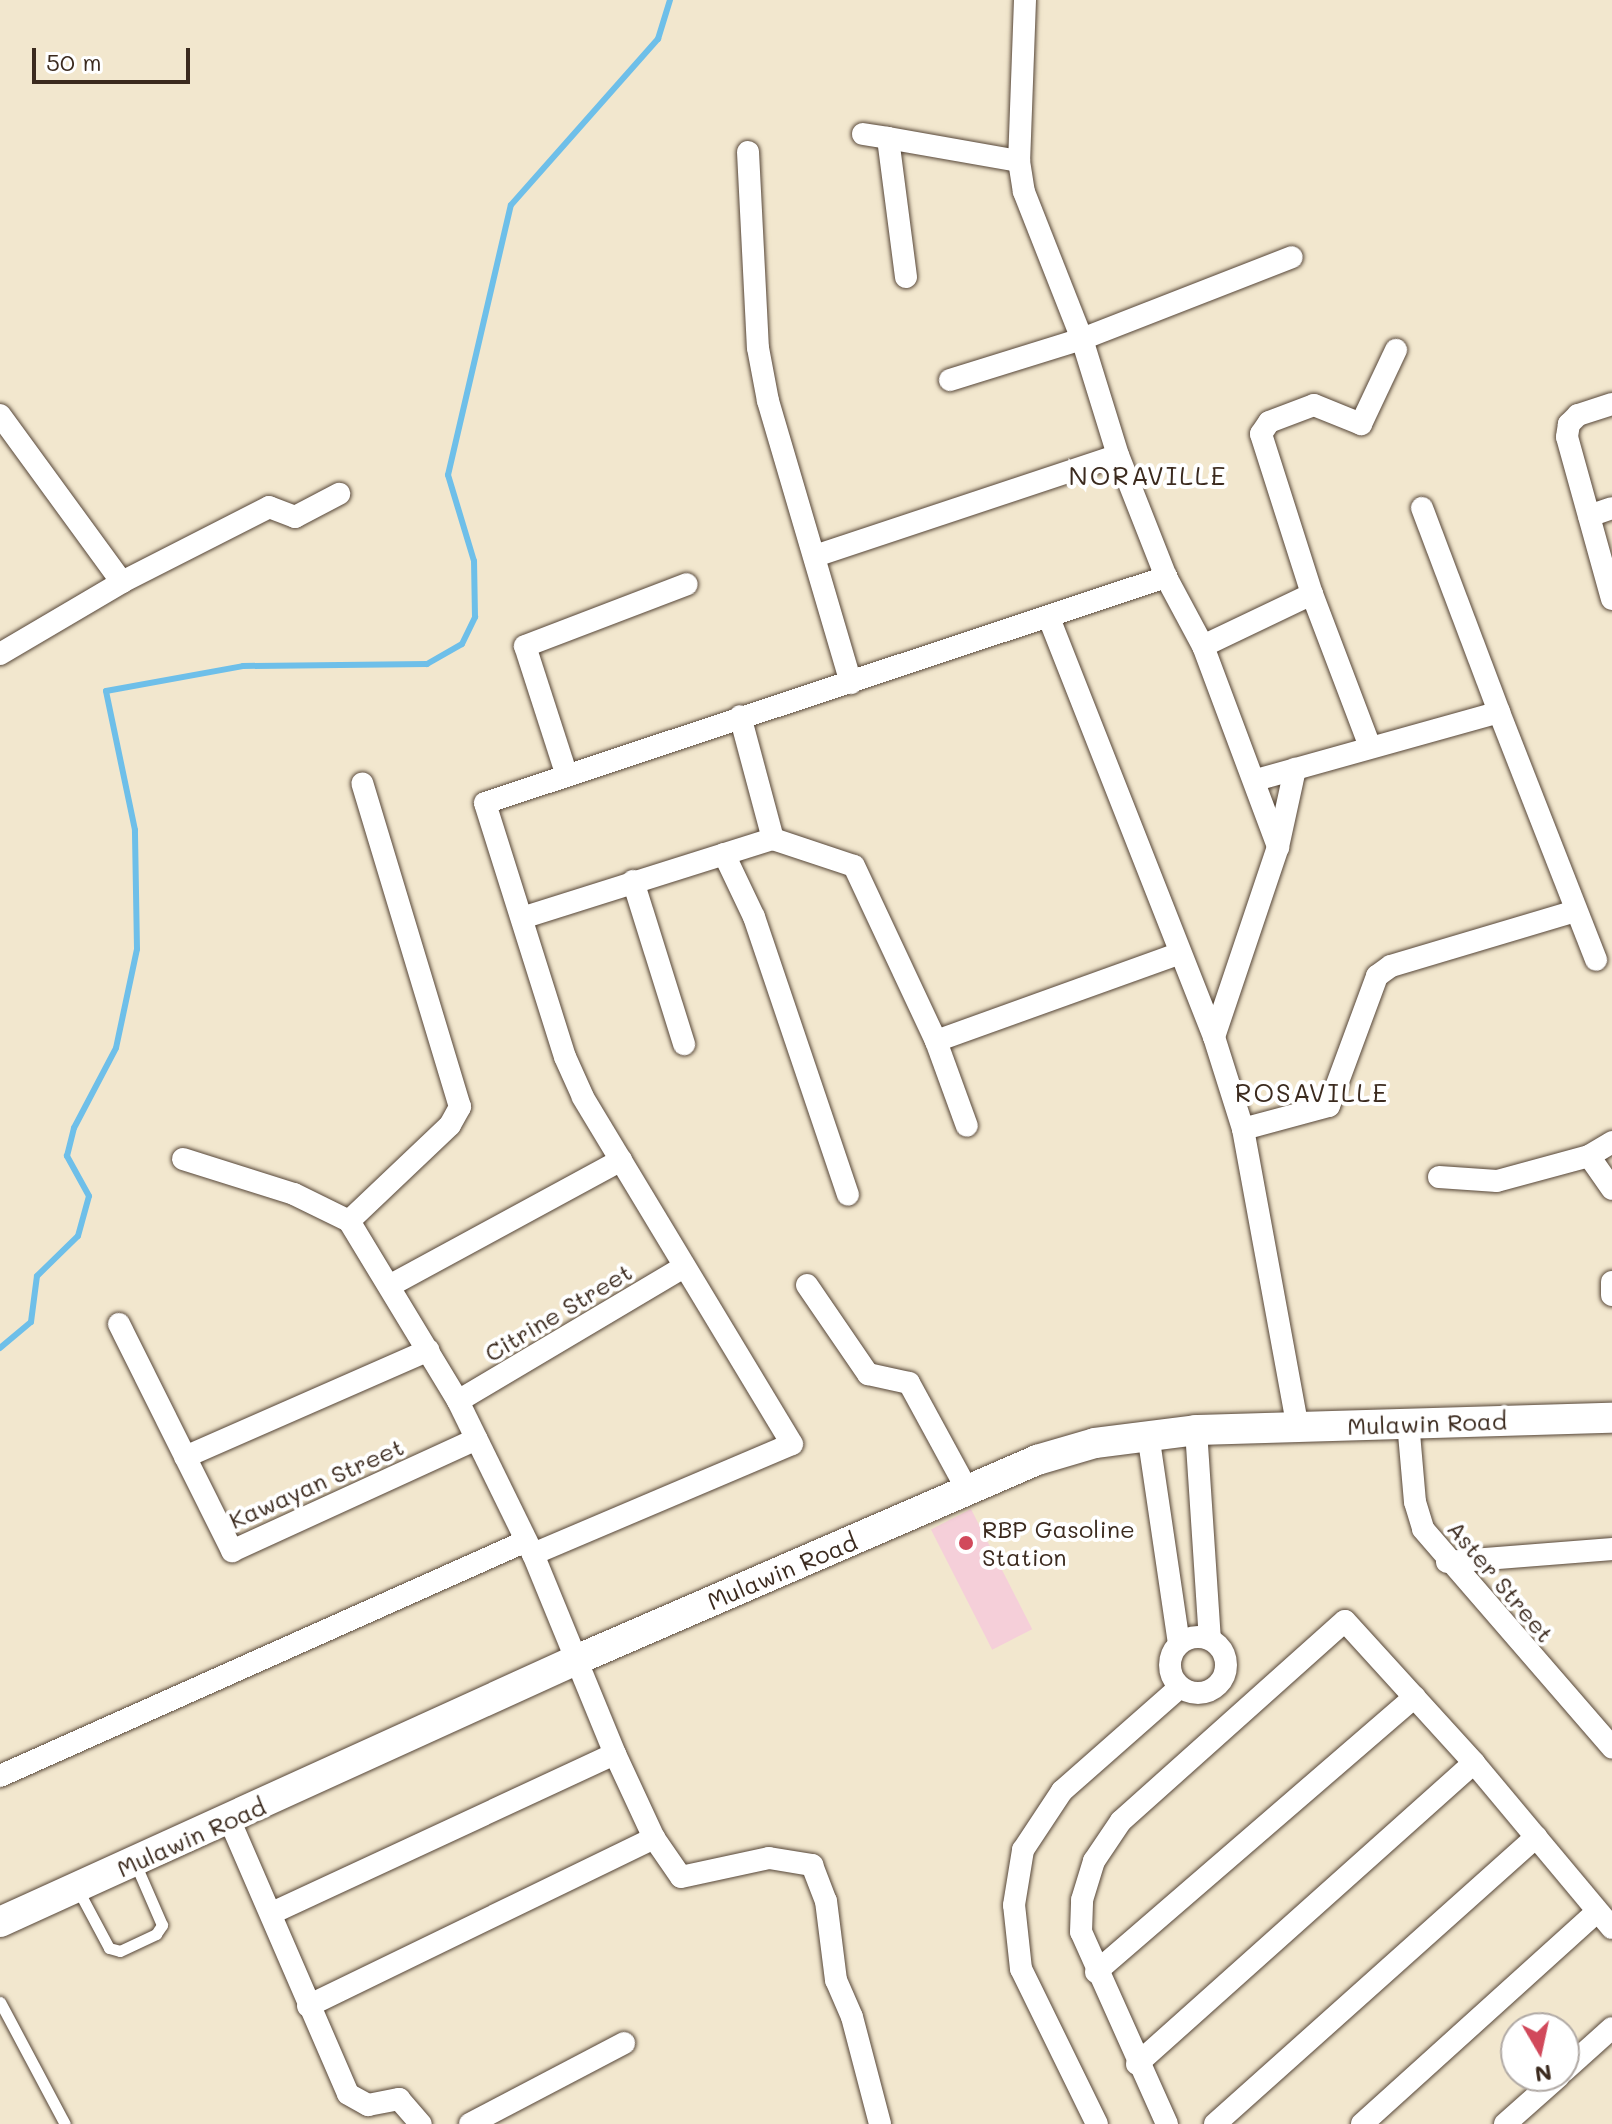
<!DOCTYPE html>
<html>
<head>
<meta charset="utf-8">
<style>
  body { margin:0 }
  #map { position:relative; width:1612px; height:2124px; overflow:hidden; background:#f2e7ce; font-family:Mali,sans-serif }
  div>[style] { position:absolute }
  .built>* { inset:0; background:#f5cfd9; transform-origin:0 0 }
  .stream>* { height:6px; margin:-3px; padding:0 3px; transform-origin:3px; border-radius:3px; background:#6ebfe9 }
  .roads { filter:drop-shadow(0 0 2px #564638) drop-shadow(0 0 2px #564638) }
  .lane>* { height:11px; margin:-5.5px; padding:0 5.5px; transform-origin:5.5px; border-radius:5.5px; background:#fff }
  .street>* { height:22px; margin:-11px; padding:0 11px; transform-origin:11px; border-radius:11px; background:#fff }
  .street>.ring { margin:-11px; padding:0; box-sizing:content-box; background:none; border:22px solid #fff; border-radius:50% }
  .secondary>* { height:30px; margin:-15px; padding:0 15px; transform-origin:15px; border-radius:15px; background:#fff }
  .dots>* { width:22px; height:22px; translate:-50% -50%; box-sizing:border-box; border:4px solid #fff; border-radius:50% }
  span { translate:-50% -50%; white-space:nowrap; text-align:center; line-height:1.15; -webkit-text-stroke:8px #fff; paint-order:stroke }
  .street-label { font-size:24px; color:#3b2a1e }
  .poi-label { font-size:24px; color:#3b2a1e }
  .left { translate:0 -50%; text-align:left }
  .neighbourhood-label { font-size:26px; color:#3b2a1e; letter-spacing:2px }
  .north { position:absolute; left:1500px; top:2012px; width:80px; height:80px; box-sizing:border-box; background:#fff; border:2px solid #b1aaa5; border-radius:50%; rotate:171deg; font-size:22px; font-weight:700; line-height:32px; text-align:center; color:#3b2a1e }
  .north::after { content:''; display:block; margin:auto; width:28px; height:36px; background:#d1495b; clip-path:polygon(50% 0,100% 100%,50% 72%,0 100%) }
  .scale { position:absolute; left:32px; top:48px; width:158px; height:36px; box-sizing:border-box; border:4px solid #3b2a1e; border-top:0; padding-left:10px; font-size:24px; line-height:28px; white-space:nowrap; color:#3b2a1e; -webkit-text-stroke:6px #fff; paint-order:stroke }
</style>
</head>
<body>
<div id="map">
  <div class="built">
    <div style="left:971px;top:1509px;width:135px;height:45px;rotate:63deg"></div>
  </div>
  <div class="stream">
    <div style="left:0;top:1348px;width:40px;rotate:-40deg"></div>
    <div style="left:31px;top:1322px;width:46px;rotate:-82.6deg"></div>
    <div style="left:37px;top:1276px;width:57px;rotate:-44.3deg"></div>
    <div style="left:78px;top:1236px;width:41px;rotate:-74.6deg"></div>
    <div style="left:89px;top:1196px;width:46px;rotate:-118.8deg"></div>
    <div style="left:67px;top:1156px;width:29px;rotate:-76deg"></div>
    <div style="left:74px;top:1128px;width:90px;rotate:-62.3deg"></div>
    <div style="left:116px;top:1048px;width:101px;rotate:-78deg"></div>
    <div style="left:137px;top:949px;width:119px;rotate:-91deg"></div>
    <div style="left:135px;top:830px;width:142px;rotate:-101.8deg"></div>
    <div style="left:106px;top:691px;width:139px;rotate:-10.3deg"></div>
    <div style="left:243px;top:666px;width:184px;rotate:-0.6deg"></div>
    <div style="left:427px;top:664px;width:40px;rotate:-29.7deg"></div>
    <div style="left:462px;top:644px;width:30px;rotate:-64deg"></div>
    <div style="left:475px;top:617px;width:56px;rotate:-91deg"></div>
    <div style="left:474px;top:561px;width:90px;rotate:-106.8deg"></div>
    <div style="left:448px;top:475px;width:277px;rotate:-76.9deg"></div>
    <div style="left:511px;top:205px;width:222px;rotate:-48.5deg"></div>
    <div style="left:658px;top:39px;width:41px;rotate:-72.9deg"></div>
  </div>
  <div class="roads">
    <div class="lane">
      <div style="left:77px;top:1888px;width:68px;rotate:61.9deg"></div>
      <div style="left:109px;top:1948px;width:11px;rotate:15deg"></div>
      <div style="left:120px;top:1951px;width:40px;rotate:-25deg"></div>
      <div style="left:156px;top:1934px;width:11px;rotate:-56deg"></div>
      <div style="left:162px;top:1925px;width:68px;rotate:-113.5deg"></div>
      <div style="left:0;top:2002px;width:138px;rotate:62deg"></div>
    </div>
    <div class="street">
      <div style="left:1025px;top:0;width:161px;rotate:92.1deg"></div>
      <div style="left:1019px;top:161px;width:31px;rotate:81deg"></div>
      <div style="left:1024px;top:192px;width:158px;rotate:68.5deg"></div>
      <div style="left:1082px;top:339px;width:121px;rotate:72.8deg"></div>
      <div style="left:1118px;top:455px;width:131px;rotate:68.5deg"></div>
      <div style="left:1166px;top:577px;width:78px;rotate:61.8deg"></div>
      <div style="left:1203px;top:646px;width:215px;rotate:69.5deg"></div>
      <div style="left:863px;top:134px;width:25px;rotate:9deg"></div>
      <div style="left:748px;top:152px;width:196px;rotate:87.1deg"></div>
      <div style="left:758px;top:348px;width:54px;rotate:79.3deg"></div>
      <div style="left:768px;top:401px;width:294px;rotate:73.6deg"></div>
      <div style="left:906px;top:277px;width:140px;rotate:-97.4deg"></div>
      <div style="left:888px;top:138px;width:133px;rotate:10deg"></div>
      <div style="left:950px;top:380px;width:138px;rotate:-17.3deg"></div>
      <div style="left:1082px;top:339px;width:225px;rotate:-21.3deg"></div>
      <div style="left:1612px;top:404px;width:36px;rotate:162deg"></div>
      <div style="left:1578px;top:415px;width:13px;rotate:135deg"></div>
      <div style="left:1569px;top:424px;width:13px;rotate:99deg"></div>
      <div style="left:1567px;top:437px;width:168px;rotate:74.5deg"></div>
      <div style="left:0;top:415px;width:207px;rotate:53.9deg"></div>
      <div style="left:1422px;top:508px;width:218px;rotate:69.3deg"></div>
      <div style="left:1589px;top:516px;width:24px;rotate:-19deg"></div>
      <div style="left:815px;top:556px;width:319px;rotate:-18.4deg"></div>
      <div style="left:1312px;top:594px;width:168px;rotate:-107.7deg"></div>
      <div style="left:1261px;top:434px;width:14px;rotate:-56deg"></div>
      <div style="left:1269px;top:422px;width:48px;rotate:-20.7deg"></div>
      <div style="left:1314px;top:405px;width:51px;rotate:22deg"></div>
      <div style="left:1361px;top:424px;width:82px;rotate:-64.7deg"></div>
      <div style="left:1049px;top:618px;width:450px;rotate:68.5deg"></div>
      <div style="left:1214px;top:1037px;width:96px;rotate:72.5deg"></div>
      <div style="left:1243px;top:1129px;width:306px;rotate:79.6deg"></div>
      <div style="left:1203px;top:646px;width:121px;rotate:-25.5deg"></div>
      <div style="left:1312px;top:594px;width:164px;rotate:69.2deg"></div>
      <div style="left:0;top:654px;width:142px;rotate:-30.5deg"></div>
      <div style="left:122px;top:582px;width:165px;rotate:-27deg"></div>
      <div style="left:269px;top:507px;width:28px;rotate:21deg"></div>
      <div style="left:295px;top:517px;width:50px;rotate:-27.6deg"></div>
      <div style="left:566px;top:773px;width:133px;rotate:-107.9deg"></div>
      <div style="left:525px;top:646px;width:173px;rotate:-20.9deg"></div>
      <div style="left:1256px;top:780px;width:252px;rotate:-15.6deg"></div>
      <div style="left:1499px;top:712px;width:266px;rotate:68.6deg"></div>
      <div style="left:773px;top:839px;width:85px;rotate:18.4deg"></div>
      <div style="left:854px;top:866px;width:193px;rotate:64.9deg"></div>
      <div style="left:936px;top:1041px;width:256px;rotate:-19.8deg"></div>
      <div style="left:724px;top:854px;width:70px;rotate:64.5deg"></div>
      <div style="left:754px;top:917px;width:293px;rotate:71.3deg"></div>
      <div style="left:633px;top:881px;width:171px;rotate:72.6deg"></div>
      <div style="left:522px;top:918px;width:263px;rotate:-17.5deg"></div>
      <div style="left:773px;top:839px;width:127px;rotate:-105deg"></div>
      <div style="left:1214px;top:1037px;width:200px;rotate:-71.4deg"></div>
      <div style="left:1278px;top:847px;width:80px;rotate:-77.7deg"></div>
      <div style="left:936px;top:1041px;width:90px;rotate:70deg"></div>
      <div style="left:1243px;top:1129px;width:89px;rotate:-15deg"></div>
      <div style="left:1329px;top:1106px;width:139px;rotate:-69.7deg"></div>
      <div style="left:1377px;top:976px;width:17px;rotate:-36deg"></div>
      <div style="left:1391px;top:966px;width:192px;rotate:-16.6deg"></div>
      <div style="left:1589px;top:1156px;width:27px;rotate:-31deg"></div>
      <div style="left:183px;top:1159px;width:116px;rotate:17.5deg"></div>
      <div style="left:294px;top:1194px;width:61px;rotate:26.1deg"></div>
      <div style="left:349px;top:1221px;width:210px;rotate:58.8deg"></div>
      <div style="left:458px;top:1401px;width:170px;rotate:63.9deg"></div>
      <div style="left:533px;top:1554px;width:216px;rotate:67.7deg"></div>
      <div style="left:615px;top:1754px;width:93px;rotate:65.1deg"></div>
      <div style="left:654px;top:1838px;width:47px;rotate:55.3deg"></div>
      <div style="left:681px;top:1877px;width:90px;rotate:-12.2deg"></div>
      <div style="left:769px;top:1858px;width:44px;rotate:9.2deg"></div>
      <div style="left:812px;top:1865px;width:39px;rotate:69deg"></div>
      <div style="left:826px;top:1901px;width:80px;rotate:82.8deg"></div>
      <div style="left:836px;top:1980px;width:40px;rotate:66.6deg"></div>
      <div style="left:852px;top:2017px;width:111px;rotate:75.3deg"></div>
      <div style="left:1439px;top:1177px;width:58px;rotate:3.9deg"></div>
      <div style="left:1497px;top:1181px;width:95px;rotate:-15.2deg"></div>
      <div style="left:1589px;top:1156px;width:40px;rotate:55.1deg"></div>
      <div style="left:349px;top:1221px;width:139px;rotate:-43.5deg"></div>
      <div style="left:450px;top:1125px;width:21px;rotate:-61deg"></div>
      <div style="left:460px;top:1107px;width:338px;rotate:-106.8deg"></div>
      <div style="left:1612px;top:1282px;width:13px;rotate:90deg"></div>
      <div style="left:391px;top:1285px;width:262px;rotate:-28.5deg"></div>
      <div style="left:807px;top:1285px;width:108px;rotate:55.6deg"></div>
      <div style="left:868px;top:1374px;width:42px;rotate:12.4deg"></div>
      <div style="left:909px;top:1383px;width:123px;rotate:61.4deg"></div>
      <div style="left:119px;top:1324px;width:254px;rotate:63.5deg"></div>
      <div style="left:232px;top:1551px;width:269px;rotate:-24.6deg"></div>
      <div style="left:458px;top:1401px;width:263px;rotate:-30.7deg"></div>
      <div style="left:1408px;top:1422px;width:80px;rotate:85deg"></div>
      <div style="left:1415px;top:1502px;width:28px;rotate:73deg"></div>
      <div style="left:1423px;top:1529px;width:289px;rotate:49.1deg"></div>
      <div style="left:1196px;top:1430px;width:209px;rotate:86.2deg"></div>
      <div style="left:1148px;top:1434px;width:212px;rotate:81.6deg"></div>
      <div style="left:185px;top:1457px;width:266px;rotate:-23.7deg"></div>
      <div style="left:533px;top:1554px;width:281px;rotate:-23deg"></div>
      <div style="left:792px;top:1444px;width:405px;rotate:-121.1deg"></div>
      <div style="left:583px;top:1097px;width:44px;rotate:-114.2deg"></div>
      <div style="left:565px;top:1057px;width:266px;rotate:-107.5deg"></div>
      <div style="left:485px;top:803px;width:718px;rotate:-18.36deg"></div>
      <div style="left:1447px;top:1562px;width:166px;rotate:-4.5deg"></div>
      <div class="ring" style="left:1170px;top:1637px;width:34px;height:34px"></div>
      <div style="left:0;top:1776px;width:576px;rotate:-24.07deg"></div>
      <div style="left:230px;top:1821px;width:297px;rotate:66.6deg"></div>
      <div style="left:348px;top:2094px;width:23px;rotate:29deg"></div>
      <div style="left:368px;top:2105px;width:32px;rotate:-11deg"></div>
      <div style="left:399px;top:2099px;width:33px;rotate:49deg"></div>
      <div style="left:272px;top:1913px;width:378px;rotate:-24.9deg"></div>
      <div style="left:1096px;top:1972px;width:421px;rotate:-40.8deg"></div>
      <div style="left:308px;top:2006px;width:385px;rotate:-25.9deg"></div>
      <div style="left:1137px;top:2064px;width:452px;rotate:-41.8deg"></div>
      <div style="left:1564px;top:2071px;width:64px;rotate:-41.9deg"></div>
      <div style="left:470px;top:2124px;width:174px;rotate:-27.7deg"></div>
      <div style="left:1097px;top:2124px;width:173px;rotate:-116.1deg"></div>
      <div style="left:1021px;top:1969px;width:64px;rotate:-96.2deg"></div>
      <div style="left:1014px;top:1905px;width:56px;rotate:-80.7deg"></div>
      <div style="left:1023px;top:1850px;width:71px;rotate:-56.5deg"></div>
      <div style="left:1062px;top:1791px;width:157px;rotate:-41.4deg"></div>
      <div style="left:1167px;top:2124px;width:210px;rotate:-114.1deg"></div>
      <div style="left:1081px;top:1932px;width:32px;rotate:-88deg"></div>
      <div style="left:1082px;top:1900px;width:41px;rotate:-72.9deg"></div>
      <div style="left:1094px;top:1861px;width:48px;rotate:-56deg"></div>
      <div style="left:1121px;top:1821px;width:300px;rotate:-41.8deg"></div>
      <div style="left:1345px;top:1621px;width:192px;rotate:47.7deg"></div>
      <div style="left:1474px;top:1763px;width:215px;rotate:50.1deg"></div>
      <div style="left:1215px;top:2124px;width:431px;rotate:-41.8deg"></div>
      <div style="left:1362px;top:2124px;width:316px;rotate:-42.1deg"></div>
      <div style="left:1505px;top:2124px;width:72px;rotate:-41.6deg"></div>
    </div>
    <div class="secondary">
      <div style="left:0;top:1922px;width:633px;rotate:-24.46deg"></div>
      <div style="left:576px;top:1660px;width:503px;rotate:-23.45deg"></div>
      <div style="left:1037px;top:1460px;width:60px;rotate:-16.3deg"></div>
      <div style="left:1095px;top:1443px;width:102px;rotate:-7.3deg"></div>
      <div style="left:1196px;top:1430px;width:416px;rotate:-1.7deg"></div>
    </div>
  </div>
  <div class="dots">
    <div style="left:966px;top:1543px;background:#d1495b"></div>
  </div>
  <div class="street-label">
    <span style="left:558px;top:1312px;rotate:-31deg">Citrine Street</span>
    <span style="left:1427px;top:1423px;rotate:-2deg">Mulawin Road</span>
    <span style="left:316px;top:1483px;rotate:-24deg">Kawayan Street</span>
    <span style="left:782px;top:1571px;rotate:-23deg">Mulawin Road</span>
    <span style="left:1501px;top:1581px;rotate:50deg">Aster Street</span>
    <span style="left:191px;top:1837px;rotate:-24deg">Mulawin Road</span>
  </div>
  <div class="poi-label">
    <span class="left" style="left:982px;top:1543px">RBP Gasoline<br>Station</span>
  </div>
  <div class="neighbourhood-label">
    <span style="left:1148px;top:476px">NORAVILLE</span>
    <span style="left:1312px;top:1093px">ROSAVILLE</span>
  </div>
  <div class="north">N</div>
  <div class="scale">50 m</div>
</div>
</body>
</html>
